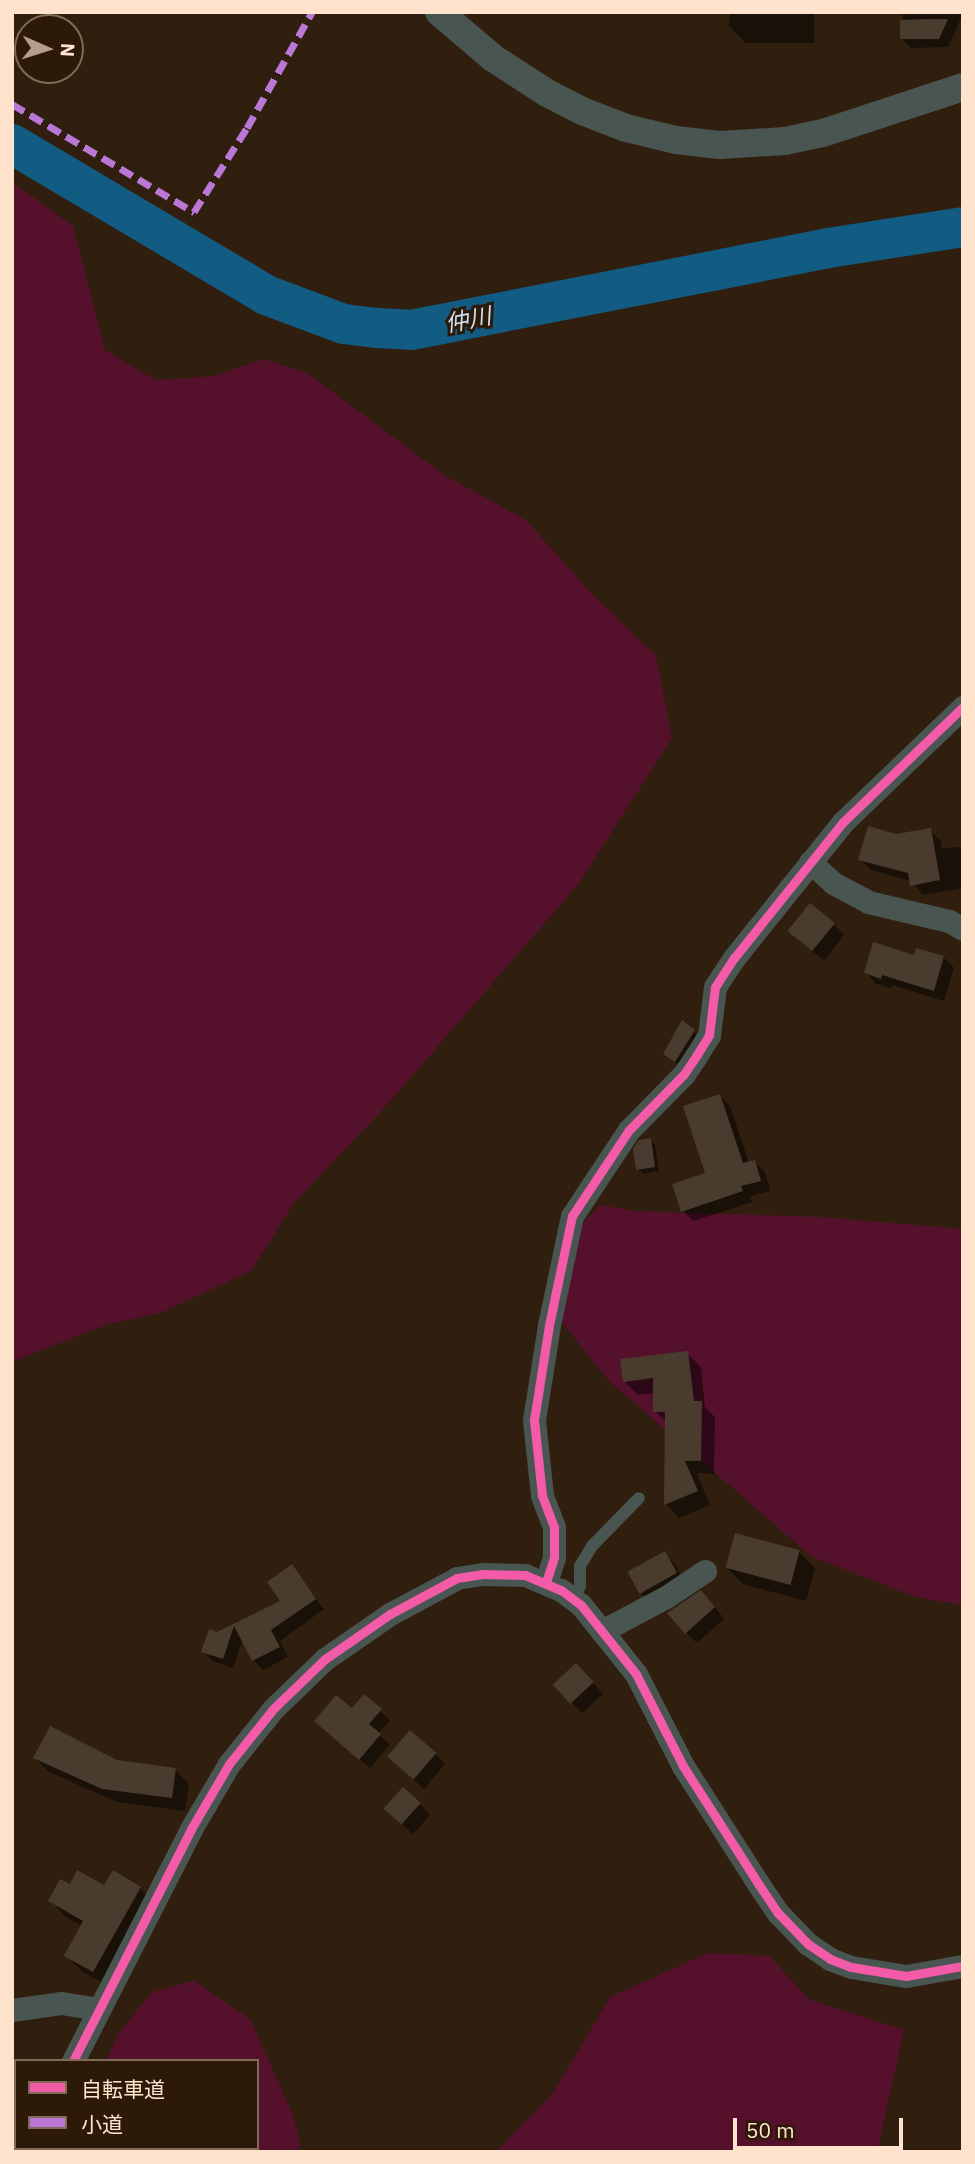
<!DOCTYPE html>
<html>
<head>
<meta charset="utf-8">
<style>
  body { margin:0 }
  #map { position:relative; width:975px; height:2164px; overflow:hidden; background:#301f0f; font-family:"IBM Plex Sans","Noto Sans JP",sans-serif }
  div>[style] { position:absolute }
  .green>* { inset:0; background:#55112c }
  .shadow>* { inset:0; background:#0007 }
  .river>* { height:40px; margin:-20px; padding:0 20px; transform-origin:20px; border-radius:20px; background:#125b82 }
  .building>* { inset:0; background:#493c2f; transform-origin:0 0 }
  .service>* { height:12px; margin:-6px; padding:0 6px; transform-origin:6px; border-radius:6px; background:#495550 }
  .minor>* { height:23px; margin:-11.5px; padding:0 11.5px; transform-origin:11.5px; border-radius:11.5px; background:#495550 }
  .tertiary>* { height:28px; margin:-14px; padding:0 14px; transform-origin:14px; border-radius:14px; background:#495550 }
  .quiet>* { height:7px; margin-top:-3.5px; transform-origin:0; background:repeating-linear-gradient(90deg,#ba77d6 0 14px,transparent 0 21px) }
  .cycleway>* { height:9px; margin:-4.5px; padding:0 4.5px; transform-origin:4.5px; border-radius:4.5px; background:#f35aa7 }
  span { translate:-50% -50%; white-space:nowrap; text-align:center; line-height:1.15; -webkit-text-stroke:6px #2c1907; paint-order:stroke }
  .water-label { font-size:23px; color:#cde2f2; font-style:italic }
  .frame { position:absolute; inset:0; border:14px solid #ffe3cd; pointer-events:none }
  .legend { position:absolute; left:14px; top:2059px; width:245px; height:91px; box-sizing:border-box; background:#2c1907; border:2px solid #806a56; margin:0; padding:9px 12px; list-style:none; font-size:21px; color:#ffe3cd }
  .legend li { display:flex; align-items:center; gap:14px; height:35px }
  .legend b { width:35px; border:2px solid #806a56 }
  .north { position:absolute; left:14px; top:14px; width:70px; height:70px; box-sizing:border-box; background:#2c1907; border:2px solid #806a56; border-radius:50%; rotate:93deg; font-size:19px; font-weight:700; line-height:28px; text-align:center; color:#ffe3cd }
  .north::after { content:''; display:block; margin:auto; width:24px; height:32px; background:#b79e8a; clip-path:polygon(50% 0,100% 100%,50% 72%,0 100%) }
  .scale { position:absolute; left:733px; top:2118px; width:170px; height:32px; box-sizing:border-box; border:4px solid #ffe3cd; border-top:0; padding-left:9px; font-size:21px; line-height:24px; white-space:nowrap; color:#ffe3cd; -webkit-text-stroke:5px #2c1907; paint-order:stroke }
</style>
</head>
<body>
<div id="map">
  <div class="green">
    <div style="clip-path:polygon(12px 182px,73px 226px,105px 350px,156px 380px,215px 376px,263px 359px,307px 373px,444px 475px,526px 520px,588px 590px,656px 656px,672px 738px,577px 886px,384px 1108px,294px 1203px,251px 1271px,160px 1313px,108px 1324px,12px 1362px)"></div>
    <div style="clip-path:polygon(600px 1205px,636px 1211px,820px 1217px,963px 1229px,963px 1605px,915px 1597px,811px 1556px,609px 1381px,553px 1311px,571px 1236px)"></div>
    <div style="clip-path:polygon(708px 1953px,769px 1956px,810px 2000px,904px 2030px,877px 2152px,496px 2152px,553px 2093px,610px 1997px)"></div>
    <div style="clip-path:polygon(194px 1981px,250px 2019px,291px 2110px,301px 2145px,297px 2152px,67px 2152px,68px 2148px,257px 2148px,257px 2061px,106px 2061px,118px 2034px,152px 1992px)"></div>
  </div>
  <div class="shadow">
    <div style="clip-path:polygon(730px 12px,814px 12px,814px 43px,746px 43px,729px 26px)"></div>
    <div style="clip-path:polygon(903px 12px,963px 12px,963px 14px,948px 47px,911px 48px,902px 39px)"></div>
    <div style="clip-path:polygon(930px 830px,941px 841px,942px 848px,963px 847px,963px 888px,923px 895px,911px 881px,871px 870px,860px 859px,896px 836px)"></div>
    <div style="clip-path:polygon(834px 924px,844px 935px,824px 961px,790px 932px)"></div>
    <div style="clip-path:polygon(916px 957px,943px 957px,954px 968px,944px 1001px,892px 985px,891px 988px,876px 984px,866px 973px)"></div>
    <div style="clip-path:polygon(683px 1023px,705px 1042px,687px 1071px,665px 1054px)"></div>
    <div style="clip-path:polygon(720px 1096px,730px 1106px,749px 1163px,754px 1162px,765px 1172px,770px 1191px,750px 1196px,752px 1202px,693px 1221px,683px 1211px,708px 1174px)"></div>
    <div style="clip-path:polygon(650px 1140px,655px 1145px,659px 1171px,643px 1174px,638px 1169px)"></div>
    <div style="clip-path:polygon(687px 1353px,701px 1367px,705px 1407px,715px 1417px,714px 1474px,697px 1473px,710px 1505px,679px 1518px,666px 1504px,667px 1423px,655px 1411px,655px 1393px,638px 1395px,624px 1381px)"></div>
    <div style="clip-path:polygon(799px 1552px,815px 1568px,806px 1601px,743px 1584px,727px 1568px)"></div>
    <div style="clip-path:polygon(665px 1554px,675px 1564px,686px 1584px,652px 1604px,642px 1594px)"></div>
    <div style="clip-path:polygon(291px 1567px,324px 1609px,280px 1641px,288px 1657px,263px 1670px,253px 1660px,243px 1638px,233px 1668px,213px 1661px,203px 1652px,217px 1634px,283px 1601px)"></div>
    <div style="clip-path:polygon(712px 1603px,724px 1619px,697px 1643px,686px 1632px)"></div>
    <div style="clip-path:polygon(587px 1676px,603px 1694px,582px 1713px,555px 1685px)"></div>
    <div style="clip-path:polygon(364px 1697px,390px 1720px,378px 1734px,390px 1745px,370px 1768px,326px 1730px)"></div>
    <div style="clip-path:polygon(435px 1754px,445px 1764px,424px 1789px,400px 1767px)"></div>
    <div style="clip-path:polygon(35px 1758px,116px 1762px,175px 1770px,189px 1784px,185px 1811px,117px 1802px,49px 1772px)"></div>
    <div style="clip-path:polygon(420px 1804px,430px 1815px,413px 1834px,397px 1820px)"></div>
    <div style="clip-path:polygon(105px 1888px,140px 1888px,156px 1905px,110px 1987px,83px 1972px,66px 1956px,83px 1926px,66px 1917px,50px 1900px)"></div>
    <div style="clip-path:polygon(12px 2120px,16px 2126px,16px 2148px,26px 2148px,27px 2152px,12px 2152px)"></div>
  </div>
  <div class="river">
    <div style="left:12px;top:144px;width:295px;rotate:30.7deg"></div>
    <div style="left:266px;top:295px;width:83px;rotate:20.4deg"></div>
    <div style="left:344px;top:324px;width:32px;rotate:7deg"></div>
    <div style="left:376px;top:328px;width:35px;rotate:3deg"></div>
    <div style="left:411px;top:330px;width:425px;rotate:-11.1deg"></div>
    <div style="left:828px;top:248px;width:137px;rotate:-8.8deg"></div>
  </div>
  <div class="building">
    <div style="clip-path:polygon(931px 19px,948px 19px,939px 39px,900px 39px,900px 20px)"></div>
    <div style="clip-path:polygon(868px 826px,896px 834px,931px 828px,940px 880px,910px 886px,908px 873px,858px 860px)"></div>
    <div style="left:810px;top:903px;width:32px;height:36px;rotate:39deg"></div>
    <div style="clip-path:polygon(873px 942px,914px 955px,916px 948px,944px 956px,934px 991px,882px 975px,881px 979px,864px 973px)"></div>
    <div style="clip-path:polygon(682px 1020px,695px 1030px,675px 1062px,663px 1054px)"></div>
    <div style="clip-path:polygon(720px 1094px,743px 1163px,755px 1160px,761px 1181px,741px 1186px,743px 1191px,681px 1212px,672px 1184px,705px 1173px,683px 1106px)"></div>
    <div style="clip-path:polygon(651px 1138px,655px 1167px,636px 1170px,633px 1149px,639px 1140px)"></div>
    <div style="clip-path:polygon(688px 1351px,694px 1401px,702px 1401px,701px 1461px,685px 1461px,698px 1491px,664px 1505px,665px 1412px,653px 1412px,653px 1378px,623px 1382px,620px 1359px)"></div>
    <div style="left:735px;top:1533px;width:67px;height:36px;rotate:15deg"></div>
    <div style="left:665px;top:1551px;width:25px;height:43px;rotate:61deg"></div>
    <div style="clip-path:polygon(292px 1564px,316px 1599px,271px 1630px,280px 1647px,252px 1661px,234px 1626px,223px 1659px,201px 1652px,209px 1629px,217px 1632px,280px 1601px,267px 1582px)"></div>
    <div style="clip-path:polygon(701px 1590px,715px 1607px,685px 1634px,667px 1613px)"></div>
    <div style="left:576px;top:1663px;width:26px;height:32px;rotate:47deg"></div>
    <div style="clip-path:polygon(364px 1694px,382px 1709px,369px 1724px,381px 1734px,359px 1760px,314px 1721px,336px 1695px,352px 1708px)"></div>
    <div style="clip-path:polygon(50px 1726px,117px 1760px,176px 1768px,172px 1798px,102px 1789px,33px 1758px)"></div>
    <div style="left:410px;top:1730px;width:35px;height:35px;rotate:41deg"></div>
    <div style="left:403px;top:1787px;width:24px;height:29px;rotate:42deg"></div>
    <div style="clip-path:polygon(77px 1870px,104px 1885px,113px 1870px,141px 1887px,93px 1972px,64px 1956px,83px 1921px,48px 1901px,60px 1879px,70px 1884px)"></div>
  </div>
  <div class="service">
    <div style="left:574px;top:1600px;width:15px;rotate:-67deg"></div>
    <div style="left:580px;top:1586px;width:20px;rotate:-90deg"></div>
    <div style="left:580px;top:1566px;width:23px;rotate:-59deg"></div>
    <div style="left:592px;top:1546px;width:67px;rotate:-45.6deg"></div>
  </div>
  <div class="minor">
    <div style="left:810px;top:862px;width:31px;rotate:42deg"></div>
    <div style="left:833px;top:883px;width:40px;rotate:28deg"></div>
    <div style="left:868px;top:902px;width:83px;rotate:13.2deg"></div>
    <div style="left:949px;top:921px;width:16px;rotate:30deg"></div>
    <div style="left:546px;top:1582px;width:26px;rotate:-72deg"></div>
    <div style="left:554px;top:1557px;width:30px;rotate:-90deg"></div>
    <div style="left:554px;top:1527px;width:34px;rotate:-111deg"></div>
    <div style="left:542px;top:1495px;width:75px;rotate:-96.1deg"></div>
    <div style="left:534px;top:1420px;width:96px;rotate:-81deg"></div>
    <div style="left:549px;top:1325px;width:111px;rotate:-78.1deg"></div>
    <div style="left:572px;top:1216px;width:103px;rotate:-56.5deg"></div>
    <div style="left:629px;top:1130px;width:78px;rotate:-45.5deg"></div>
    <div style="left:684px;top:1074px;width:22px;rotate:-56deg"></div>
    <div style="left:696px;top:1056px;width:25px;rotate:-58deg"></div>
    <div style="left:709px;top:1035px;width:48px;rotate:-82.9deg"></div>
    <div style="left:715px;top:987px;width:35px;rotate:-57deg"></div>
    <div style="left:734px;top:958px;width:174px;rotate:-51.3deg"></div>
    <div style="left:843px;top:822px;width:166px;rotate:-43.8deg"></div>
    <div style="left:602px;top:1631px;width:72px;rotate:-28deg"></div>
    <div style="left:666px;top:1597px;width:47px;rotate:-33.7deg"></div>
    <div style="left:12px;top:2010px;width:49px;rotate:-8.1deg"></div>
    <div style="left:61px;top:2003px;width:36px;rotate:9deg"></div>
    <div style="left:73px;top:2061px;width:260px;rotate:-63deg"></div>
    <div style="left:191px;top:1829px;width:75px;rotate:-59.7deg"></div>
    <div style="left:229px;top:1764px;width:70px;rotate:-51.3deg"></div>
    <div style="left:273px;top:1709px;width:72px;rotate:-43.9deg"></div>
    <div style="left:325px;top:1659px;width:79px;rotate:-34.7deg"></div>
    <div style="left:390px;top:1614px;width:76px;rotate:-28.2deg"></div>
    <div style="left:457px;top:1578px;width:26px;rotate:-9deg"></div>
    <div style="left:483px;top:1574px;width:42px;rotate:1.4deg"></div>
    <div style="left:525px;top:1575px;width:39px;rotate:23deg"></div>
    <div style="left:561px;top:1590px;width:25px;rotate:37deg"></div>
    <div style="left:581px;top:1605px;width:88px;rotate:51.4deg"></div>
    <div style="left:636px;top:1674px;width:103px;rotate:62.9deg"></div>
    <div style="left:683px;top:1766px;width:141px;rotate:57.4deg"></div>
    <div style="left:759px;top:1885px;width:34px;rotate:56deg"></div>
    <div style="left:778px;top:1913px;width:43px;rotate:45.9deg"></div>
    <div style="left:808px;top:1944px;width:27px;rotate:34deg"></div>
    <div style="left:830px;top:1959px;width:22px;rotate:21deg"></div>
    <div style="left:851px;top:1967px;width:56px;rotate:9.3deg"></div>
    <div style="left:906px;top:1976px;width:58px;rotate:-10deg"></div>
    <div style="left:44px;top:2152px;width:4px;rotate:-90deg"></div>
  </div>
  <div class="tertiary">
    <div style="left:439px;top:12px;width:71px;rotate:40.4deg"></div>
    <div style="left:493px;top:58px;width:64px;rotate:32.9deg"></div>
    <div style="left:547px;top:93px;width:39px;rotate:27deg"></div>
    <div style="left:582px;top:111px;width:47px;rotate:21.1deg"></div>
    <div style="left:626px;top:128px;width:51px;rotate:13.5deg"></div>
    <div style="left:676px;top:140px;width:44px;rotate:6.5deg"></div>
    <div style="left:720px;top:145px;width:65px;rotate:-3.5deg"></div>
    <div style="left:785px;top:141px;width:39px;rotate:-12deg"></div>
    <div style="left:823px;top:133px;width:147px;rotate:-18.2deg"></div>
  </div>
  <div class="quiet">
    <div style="left:12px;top:104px;width:212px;rotate:30.7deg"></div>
    <div style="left:194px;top:212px;width:99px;rotate:-57.8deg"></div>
    <div style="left:247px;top:128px;width:133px;rotate:-60.7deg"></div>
  </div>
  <div class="cycleway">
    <div style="left:546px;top:1582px;width:26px;rotate:-72deg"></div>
    <div style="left:554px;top:1557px;width:30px;rotate:-90deg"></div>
    <div style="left:554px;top:1527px;width:34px;rotate:-111deg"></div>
    <div style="left:542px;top:1495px;width:75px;rotate:-96.1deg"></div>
    <div style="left:534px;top:1420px;width:96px;rotate:-81deg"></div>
    <div style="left:549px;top:1325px;width:111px;rotate:-78.1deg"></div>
    <div style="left:572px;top:1216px;width:103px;rotate:-56.5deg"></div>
    <div style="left:629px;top:1130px;width:78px;rotate:-45.5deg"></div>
    <div style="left:684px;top:1074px;width:22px;rotate:-56deg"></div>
    <div style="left:696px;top:1056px;width:25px;rotate:-58deg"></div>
    <div style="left:709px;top:1035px;width:48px;rotate:-82.9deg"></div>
    <div style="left:715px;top:987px;width:35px;rotate:-57deg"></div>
    <div style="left:734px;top:958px;width:174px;rotate:-51.3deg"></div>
    <div style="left:843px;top:822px;width:166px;rotate:-43.8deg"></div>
    <div style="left:73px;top:2061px;width:260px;rotate:-63deg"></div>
    <div style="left:191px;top:1829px;width:75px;rotate:-59.7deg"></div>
    <div style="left:229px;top:1764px;width:70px;rotate:-51.3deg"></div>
    <div style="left:273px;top:1709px;width:72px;rotate:-43.9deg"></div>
    <div style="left:325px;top:1659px;width:79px;rotate:-34.7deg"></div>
    <div style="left:390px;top:1614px;width:76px;rotate:-28.2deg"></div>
    <div style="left:457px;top:1578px;width:26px;rotate:-9deg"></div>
    <div style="left:483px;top:1574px;width:42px;rotate:1.4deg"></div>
    <div style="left:525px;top:1575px;width:39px;rotate:23deg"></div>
    <div style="left:561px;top:1590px;width:25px;rotate:37deg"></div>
    <div style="left:581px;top:1605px;width:88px;rotate:51.4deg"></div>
    <div style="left:636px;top:1674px;width:103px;rotate:62.9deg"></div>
    <div style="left:683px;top:1766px;width:141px;rotate:57.4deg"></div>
    <div style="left:759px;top:1885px;width:34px;rotate:56deg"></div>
    <div style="left:778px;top:1913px;width:43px;rotate:45.9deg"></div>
    <div style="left:808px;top:1944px;width:27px;rotate:34deg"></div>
    <div style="left:830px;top:1959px;width:22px;rotate:21deg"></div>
    <div style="left:851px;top:1967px;width:56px;rotate:9.3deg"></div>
    <div style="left:906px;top:1976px;width:58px;rotate:-10deg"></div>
  </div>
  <div class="water-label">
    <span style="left:468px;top:319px;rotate:-11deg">仲川</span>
  </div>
  <div class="frame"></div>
  <ul class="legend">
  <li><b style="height:9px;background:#f35aa7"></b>自転車道</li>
  <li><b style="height:9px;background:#ba77d6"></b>小道</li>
  </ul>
  <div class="north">N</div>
  <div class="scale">50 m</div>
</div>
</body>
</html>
